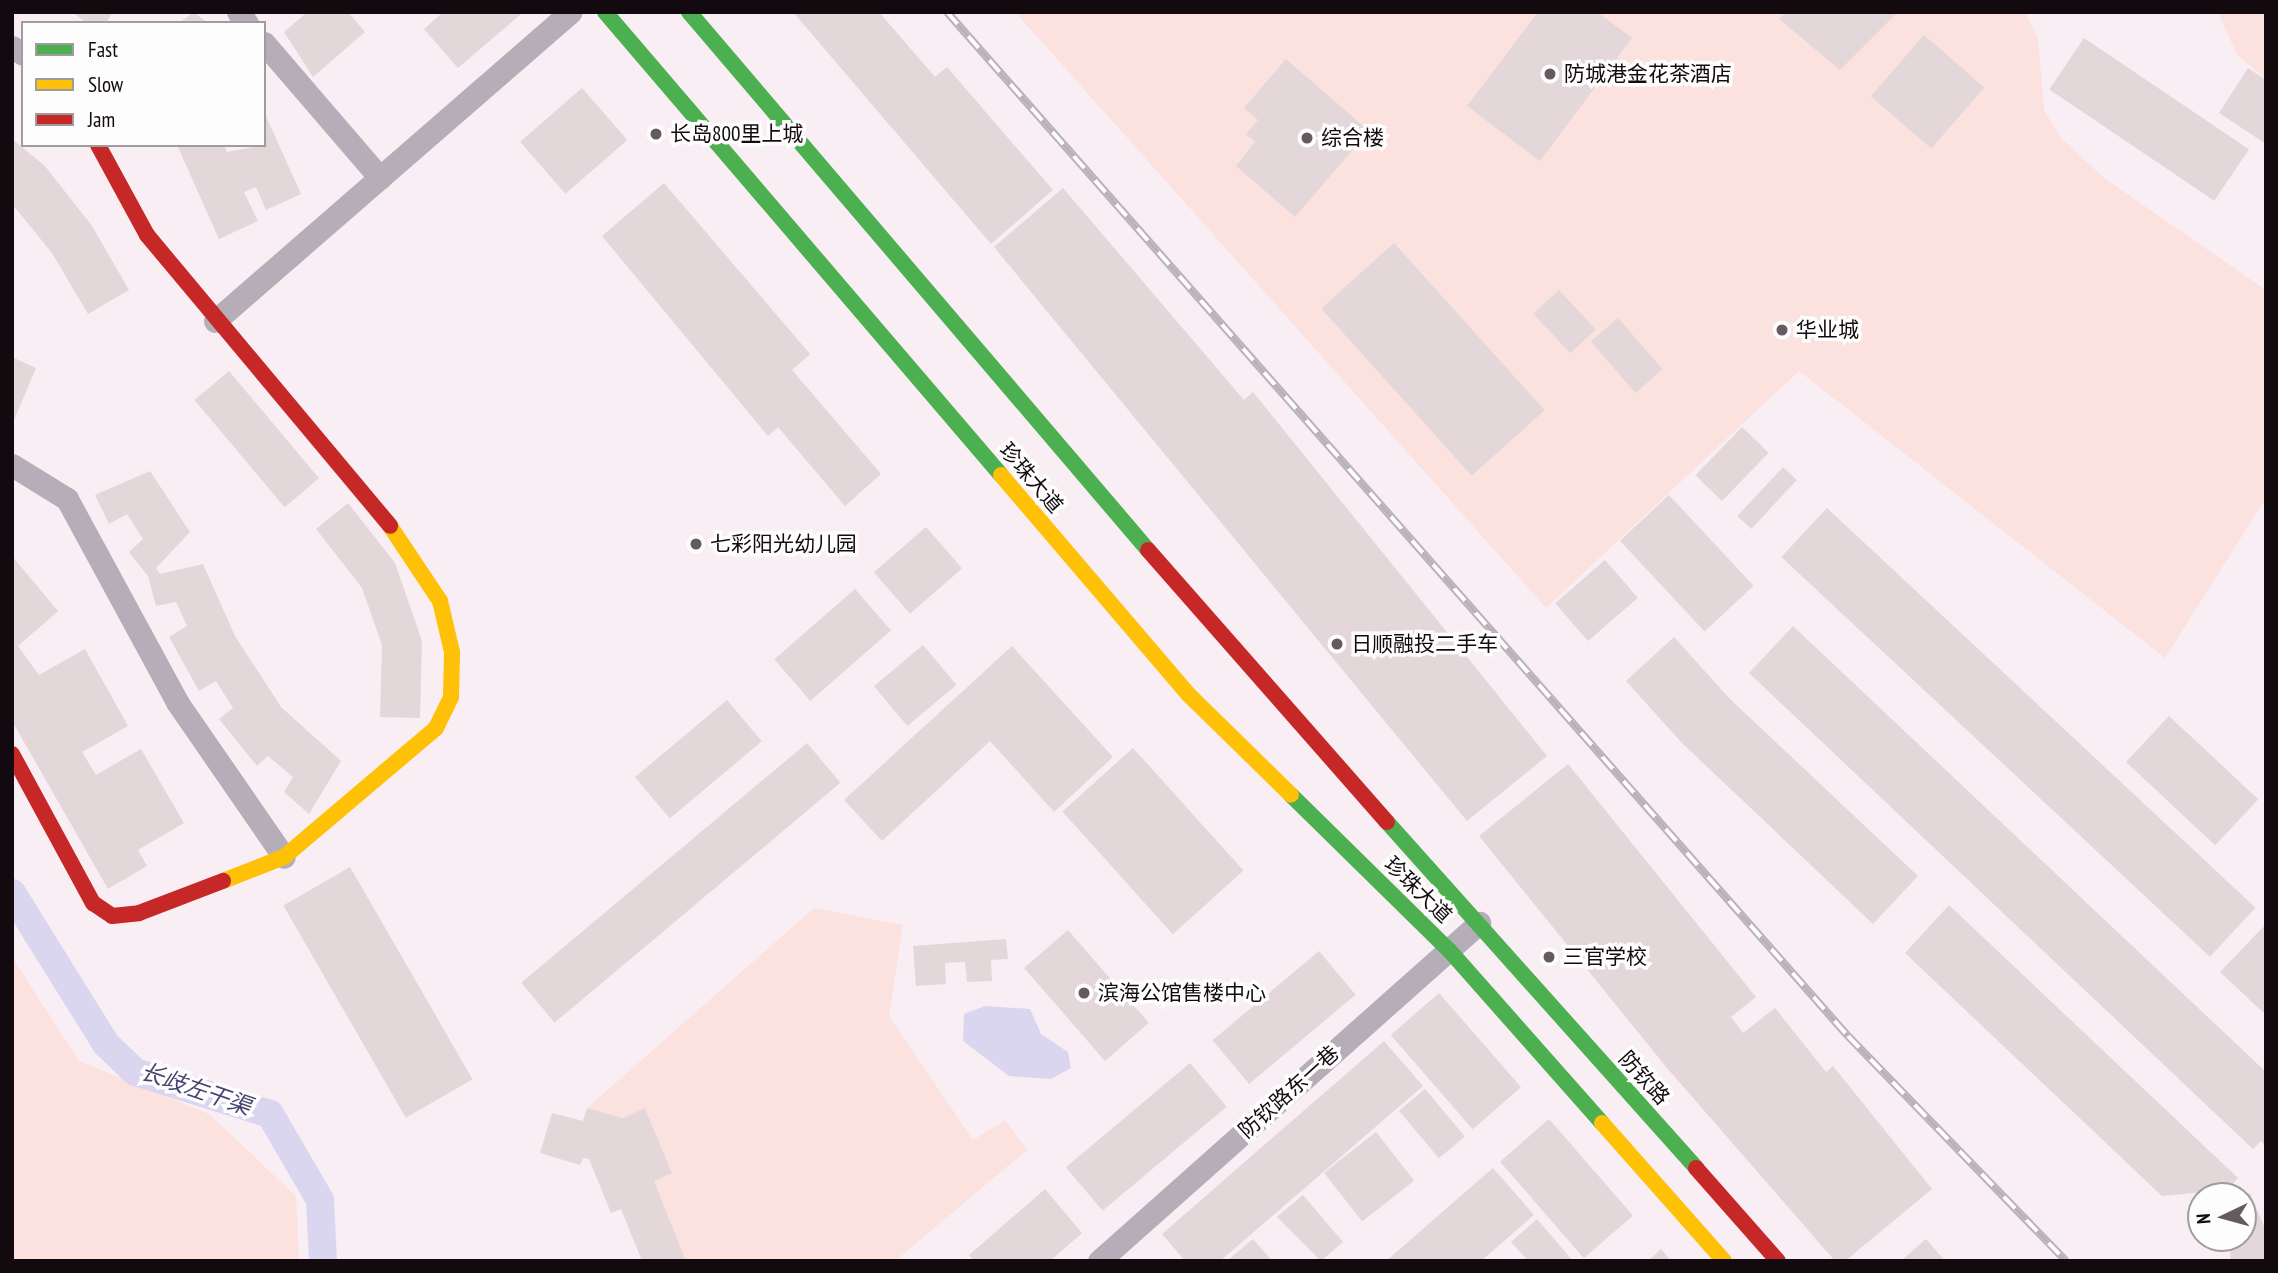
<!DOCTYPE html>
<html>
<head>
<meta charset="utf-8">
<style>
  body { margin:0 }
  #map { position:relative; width:2278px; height:1273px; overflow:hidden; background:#f9eef4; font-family:"PT Sans Narrow","Noto Sans SC",sans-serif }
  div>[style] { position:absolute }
  .green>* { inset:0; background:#fbe2df }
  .water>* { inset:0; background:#dad6f0 }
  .canal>* { height:28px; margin:-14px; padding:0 14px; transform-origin:14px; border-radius:14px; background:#dad6f0 }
  .building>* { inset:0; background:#e3d7da; transform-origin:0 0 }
  .street>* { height:23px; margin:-11.5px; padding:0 11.5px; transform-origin:11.5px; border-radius:11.5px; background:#b5adb7 }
  .fast>* { height:16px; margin:-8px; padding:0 8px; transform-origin:8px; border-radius:8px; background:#4caf50 }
  .slow>* { height:16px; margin:-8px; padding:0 8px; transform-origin:8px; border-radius:8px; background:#ffc107 }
  .jam>* { height:16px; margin:-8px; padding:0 8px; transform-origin:8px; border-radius:8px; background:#c62828 }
  .rail>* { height:8px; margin-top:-4px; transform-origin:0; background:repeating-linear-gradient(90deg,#fdfdfd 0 16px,#b9b2b8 0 32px); box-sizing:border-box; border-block:2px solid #b9b2b8 }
  .dots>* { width:19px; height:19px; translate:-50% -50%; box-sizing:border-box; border:4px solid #fdfdfd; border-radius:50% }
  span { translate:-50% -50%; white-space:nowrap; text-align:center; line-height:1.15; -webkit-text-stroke:7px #fdfdfd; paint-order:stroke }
  .poi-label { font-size:21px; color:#130a0f }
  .left { translate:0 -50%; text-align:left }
  .street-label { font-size:21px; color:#130a0f }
  .water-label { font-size:23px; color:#474371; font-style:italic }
  .frame { position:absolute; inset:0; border:14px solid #130a0f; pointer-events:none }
  .legend { position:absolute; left:21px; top:21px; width:245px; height:126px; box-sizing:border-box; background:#fdfdfd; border:2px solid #9f9c9e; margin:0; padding:9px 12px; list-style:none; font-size:21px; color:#130a0f }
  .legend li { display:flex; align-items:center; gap:14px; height:35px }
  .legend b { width:35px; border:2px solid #9f9c9e }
  .north { position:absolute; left:2187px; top:1182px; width:70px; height:70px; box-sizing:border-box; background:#fdfdfd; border:2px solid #9f9c9e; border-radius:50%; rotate:265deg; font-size:19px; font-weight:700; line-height:28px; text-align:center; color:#130a0f }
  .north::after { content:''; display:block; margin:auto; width:24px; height:32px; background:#645a5f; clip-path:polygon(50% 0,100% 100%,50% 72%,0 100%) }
</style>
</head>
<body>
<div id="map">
  <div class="green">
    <div style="clip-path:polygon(1015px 12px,2025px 12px,2038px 38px,2044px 110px,2061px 138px,2104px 178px,2266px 290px,2266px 498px,2165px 658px,1799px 371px,1546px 608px)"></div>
    <div style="clip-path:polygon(2218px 12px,2266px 12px,2266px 79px,2237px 55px)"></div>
    <div style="clip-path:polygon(814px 908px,903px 925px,889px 1016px,973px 1140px,1005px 1120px,1027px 1150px,895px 1261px,686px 1261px,654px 1181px,672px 1173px,646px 1109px,623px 1118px,587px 1108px)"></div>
    <div style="clip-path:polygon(12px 957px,79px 1061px,209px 1114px,296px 1196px,299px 1261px,12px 1261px)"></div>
  </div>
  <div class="water">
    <div style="clip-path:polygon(985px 1006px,1030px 1009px,1041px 1034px,1068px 1052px,1071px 1068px,1051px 1079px,1009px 1076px,963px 1041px,964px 1014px)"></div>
  </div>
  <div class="canal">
    <div style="left:12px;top:893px;width:178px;rotate:58.1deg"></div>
    <div style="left:106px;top:1044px;width:40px;rotate:44deg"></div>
    <div style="left:135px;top:1072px;width:141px;rotate:17.3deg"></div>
    <div style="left:270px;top:1114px;width:99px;rotate:59.8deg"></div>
    <div style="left:320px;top:1200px;width:61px;rotate:87.2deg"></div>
  </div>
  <div class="building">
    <div style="clip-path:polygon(72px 12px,113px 12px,106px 23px,87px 23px)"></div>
    <div style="clip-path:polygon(194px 12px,207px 23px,179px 23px)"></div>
    <div style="clip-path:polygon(307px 12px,348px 12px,365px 32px,313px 77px,284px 32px)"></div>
    <div style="clip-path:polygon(443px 12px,518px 12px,520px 15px,458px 68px,424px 29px)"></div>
    <div style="clip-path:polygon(793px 12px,879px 12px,935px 77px,947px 67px,1053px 190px,991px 244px)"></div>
    <div style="clip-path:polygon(1538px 12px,1597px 12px,1632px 38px,1540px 161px,1467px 106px)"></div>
    <div style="clip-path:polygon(1786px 12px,1898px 12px,1840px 70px,1779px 19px)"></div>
    <div style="left:1924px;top:35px;width:80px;height:81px;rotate:41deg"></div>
    <div style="left:2084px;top:38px;width:199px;height:62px;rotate:34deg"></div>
    <div style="clip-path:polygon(1286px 59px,1369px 131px,1295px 217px,1236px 166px,1255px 142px,1246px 134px,1258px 120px,1244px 108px)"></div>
    <div style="clip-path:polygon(2248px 68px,2266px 80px,2266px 144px,2219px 113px)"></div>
    <div style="left:582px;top:88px;width:69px;height:82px;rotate:49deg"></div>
    <div style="clip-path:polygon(264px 112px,301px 194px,266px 210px,256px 187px,244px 192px,258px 221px,219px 239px,177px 145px,224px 145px,227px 152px,264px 145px)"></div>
    <div style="clip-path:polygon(12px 139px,45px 166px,92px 226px,129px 290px,88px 314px,52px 253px,12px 204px)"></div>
    <div style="clip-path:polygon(664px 183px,810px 354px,792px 370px,881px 474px,845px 506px,778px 427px,768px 436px,602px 236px)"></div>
    <div style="clip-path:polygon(1063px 188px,1244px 400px,1253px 392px,1547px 756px,1467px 821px,994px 247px)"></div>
    <div style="left:1394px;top:243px;width:225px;height:98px;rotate:48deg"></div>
    <div style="left:1559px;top:290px;width:54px;height:35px;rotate:47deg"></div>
    <div style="left:1618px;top:318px;width:68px;height:36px;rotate:49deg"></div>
    <div style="clip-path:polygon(12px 357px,36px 368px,12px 425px)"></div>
    <div style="left:229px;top:371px;width:140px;height:45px;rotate:50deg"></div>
    <div style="left:1742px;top:427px;width:37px;height:67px;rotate:44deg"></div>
    <div style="left:1783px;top:467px;width:19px;height:67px;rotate:43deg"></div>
    <div style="clip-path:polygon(150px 471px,190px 532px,156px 568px,160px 574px,203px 564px,235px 636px,281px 707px,341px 761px,309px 814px,284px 792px,293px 777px,268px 756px,257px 766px,219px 719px,233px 708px,216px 681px,199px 691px,169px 637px,187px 626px,176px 602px,156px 606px,148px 576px,129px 552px,143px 539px,127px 514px,109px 524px,95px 495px)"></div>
    <div style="left:1669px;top:495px;width:124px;height:67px;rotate:47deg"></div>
    <div style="clip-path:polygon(348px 503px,395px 563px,422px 641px,420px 718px,380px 717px,382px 645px,362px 588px,316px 529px)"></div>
    <div style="left:1827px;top:508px;width:586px;height:67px;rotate:43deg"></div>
    <div style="left:926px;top:527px;width:55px;height:69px;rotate:49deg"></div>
    <div style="clip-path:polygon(12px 556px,58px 611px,18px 646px,39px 675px,85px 649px,128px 726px,82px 752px,96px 775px,141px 749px,184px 823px,138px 850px,147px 866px,108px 889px,12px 721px)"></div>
    <div style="left:1605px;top:560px;width:50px;height:66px;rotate:49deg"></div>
    <div style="left:855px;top:589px;width:55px;height:107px;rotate:49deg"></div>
    <div style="clip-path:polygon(1793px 626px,2266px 1072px,2266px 1146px,2261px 1141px,2253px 1149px,1749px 673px)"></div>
    <div style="clip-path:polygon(1674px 637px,1730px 699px,1918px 876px,1873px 924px,1682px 743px,1626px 681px)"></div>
    <div style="left:923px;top:645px;width:52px;height:64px;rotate:50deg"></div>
    <div style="clip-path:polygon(1012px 646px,1113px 757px,1054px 812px,990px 741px,882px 841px,844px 800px)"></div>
    <div style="left:727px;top:700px;width:54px;height:120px;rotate:50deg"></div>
    <div style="left:2169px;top:716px;width:122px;height:63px;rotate:43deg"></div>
    <div style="left:807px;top:743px;width:52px;height:373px;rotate:50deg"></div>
    <div style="left:1133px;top:748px;width:165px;height:95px;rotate:48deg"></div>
    <div style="clip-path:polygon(1568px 764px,1756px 997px,1731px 1017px,1743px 1033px,1775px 1008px,1826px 1072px,1833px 1066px,1932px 1189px,1845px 1261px,1835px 1261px,1667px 1068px,1479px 836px)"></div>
    <div style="left:350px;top:867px;width:245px;height:77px;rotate:60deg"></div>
    <div style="clip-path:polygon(1949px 905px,2238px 1178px,2227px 1190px,2162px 1196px,1905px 953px)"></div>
    <div style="clip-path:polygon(2266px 924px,2266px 1015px,2220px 972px)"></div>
    <div style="left:1068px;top:930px;width:123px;height:58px;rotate:49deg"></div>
    <div style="clip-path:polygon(1006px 939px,1008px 959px,991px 960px,992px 981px,967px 982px,965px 962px,945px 963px,946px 984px,916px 986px,913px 946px)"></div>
    <div style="left:1319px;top:951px;width:57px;height:139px;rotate:50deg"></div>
    <div style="left:1439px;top:993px;width:125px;height:64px;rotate:49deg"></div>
    <div style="clip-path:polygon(1384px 1041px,1423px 1086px,1220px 1261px,1185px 1261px,1162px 1234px)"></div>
    <div style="left:1190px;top:1063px;width:57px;height:162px;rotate:50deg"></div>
    <div style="left:1425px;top:1089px;width:62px;height:34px;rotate:50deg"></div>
    <div style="clip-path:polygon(587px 1108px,623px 1118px,645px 1108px,672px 1173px,654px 1181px,686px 1261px,642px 1261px,621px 1209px,611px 1213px,589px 1159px,583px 1158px,580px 1165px,540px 1153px,552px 1113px,583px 1121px)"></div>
    <div style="left:1549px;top:1119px;width:128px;height:65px;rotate:49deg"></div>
    <div style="left:1376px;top:1132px;width:62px;height:66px;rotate:52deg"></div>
    <div style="clip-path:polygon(1493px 1168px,1534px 1215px,1481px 1261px,1386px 1261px)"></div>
    <div style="clip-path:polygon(1045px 1189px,1082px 1233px,1050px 1261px,974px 1261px,969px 1255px)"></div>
    <div style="clip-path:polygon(2250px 1193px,2266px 1231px,2266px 1261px,2231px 1261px,2229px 1238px,2243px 1238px,2243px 1194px)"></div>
    <div style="clip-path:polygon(1303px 1195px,1343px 1242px,1321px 1261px,1277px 1217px)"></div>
    <div style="clip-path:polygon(1537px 1219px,1573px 1261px,1528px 1261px,1511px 1242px)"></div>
    <div style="clip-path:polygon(1253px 1239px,1272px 1261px,1227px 1261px)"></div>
    <div style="clip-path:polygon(1926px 1239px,1945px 1261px,1901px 1261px)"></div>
    <div style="clip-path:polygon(1661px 1249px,1671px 1261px,1648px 1261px)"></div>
  </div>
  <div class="street">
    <div style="left:238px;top:12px;width:14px;rotate:51deg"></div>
    <div style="left:264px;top:43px;width:178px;rotate:49.3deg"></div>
    <div style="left:12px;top:47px;width:13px;rotate:32deg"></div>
    <div style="left:215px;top:321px;width:471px;rotate:-41deg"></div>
    <div style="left:12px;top:465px;width:65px;rotate:31.7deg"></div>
    <div style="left:67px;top:499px;width:231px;rotate:61.5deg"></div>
    <div style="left:177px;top:702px;width:188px;rotate:55.4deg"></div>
    <div style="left:1099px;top:1261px;width:509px;rotate:-41.65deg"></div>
  </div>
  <div class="fast">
    <div style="left:605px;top:12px;width:609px;rotate:49.46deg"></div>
    <div style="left:689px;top:12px;width:707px;rotate:49.53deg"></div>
    <div style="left:1291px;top:795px;width:221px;rotate:44.5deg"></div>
    <div style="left:1449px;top:950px;width:231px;rotate:48.5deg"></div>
    <div style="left:1387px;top:822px;width:464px;rotate:48.2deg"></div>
  </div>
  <div class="slow">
    <div style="left:1001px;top:475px;width:288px;rotate:49.5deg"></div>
    <div style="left:1188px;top:694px;width:144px;rotate:44.4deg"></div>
    <div style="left:223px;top:881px;width:66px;rotate:-21.5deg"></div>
    <div style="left:284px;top:857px;width:199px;rotate:-40.3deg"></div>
    <div style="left:436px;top:728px;width:34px;rotate:-64deg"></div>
    <div style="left:451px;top:697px;width:45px;rotate:-88.7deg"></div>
    <div style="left:452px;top:652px;width:52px;rotate:-103.2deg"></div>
    <div style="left:440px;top:601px;width:90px;rotate:-123.7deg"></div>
    <div style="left:1602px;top:1123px;width:184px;rotate:48.5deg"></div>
  </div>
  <div class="jam">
    <div style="left:98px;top:145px;width:102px;rotate:61.4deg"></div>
    <div style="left:147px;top:235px;width:379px;rotate:50.1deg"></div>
    <div style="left:1148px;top:550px;width:362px;rotate:48.7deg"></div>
    <div style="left:12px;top:754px;width:170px;rotate:61.5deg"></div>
    <div style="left:93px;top:903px;width:23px;rotate:34deg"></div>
    <div style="left:112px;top:916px;width:27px;rotate:-6deg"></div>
    <div style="left:139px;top:913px;width:90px;rotate:-20.9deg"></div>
    <div style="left:1696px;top:1168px;width:124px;rotate:48.6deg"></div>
  </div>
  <div class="rail">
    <div style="left:947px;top:12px;width:1364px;rotate:48.66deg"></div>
    <div style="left:1848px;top:1036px;width:313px;rotate:45.9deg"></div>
  </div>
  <div class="dots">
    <div style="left:1550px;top:74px;background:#645a5f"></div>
    <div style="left:656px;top:134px;background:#645a5f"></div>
    <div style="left:1307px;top:138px;background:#645a5f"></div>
    <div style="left:1782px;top:330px;background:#645a5f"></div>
    <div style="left:696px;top:544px;background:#645a5f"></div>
    <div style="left:1337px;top:644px;background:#645a5f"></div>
    <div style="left:1549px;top:957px;background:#645a5f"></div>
    <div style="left:1084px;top:993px;background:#645a5f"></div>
  </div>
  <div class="poi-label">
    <span class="left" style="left:1564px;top:74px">防城港金花茶酒店</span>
    <span class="left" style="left:670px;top:134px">长岛800里上城</span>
    <span class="left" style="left:1321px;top:138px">综合楼</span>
    <span class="left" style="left:1796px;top:330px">华业城</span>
    <span class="left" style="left:710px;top:544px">七彩阳光幼儿园</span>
    <span class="left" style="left:1351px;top:644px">日顺融投二手车</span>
    <span class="left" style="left:1563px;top:957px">三官学校</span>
    <span class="left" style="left:1098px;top:993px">滨海公馆售楼中心</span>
  </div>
  <div class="street-label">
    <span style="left:1031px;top:478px;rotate:49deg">珍珠大道</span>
    <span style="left:1418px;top:890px;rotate:44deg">珍珠大道</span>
    <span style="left:1644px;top:1078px;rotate:48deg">防钦路</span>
    <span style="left:1289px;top:1092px;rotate:-42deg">防钦路东一巷</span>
  </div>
  <div class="water-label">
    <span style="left:196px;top:1089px;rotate:19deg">长歧左干渠</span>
  </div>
  <div class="frame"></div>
  <ul class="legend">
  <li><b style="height:9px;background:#4caf50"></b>Fast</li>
  <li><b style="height:9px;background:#ffc107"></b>Slow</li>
  <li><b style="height:9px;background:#c62828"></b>Jam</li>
  </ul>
  <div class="north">N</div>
</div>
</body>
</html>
